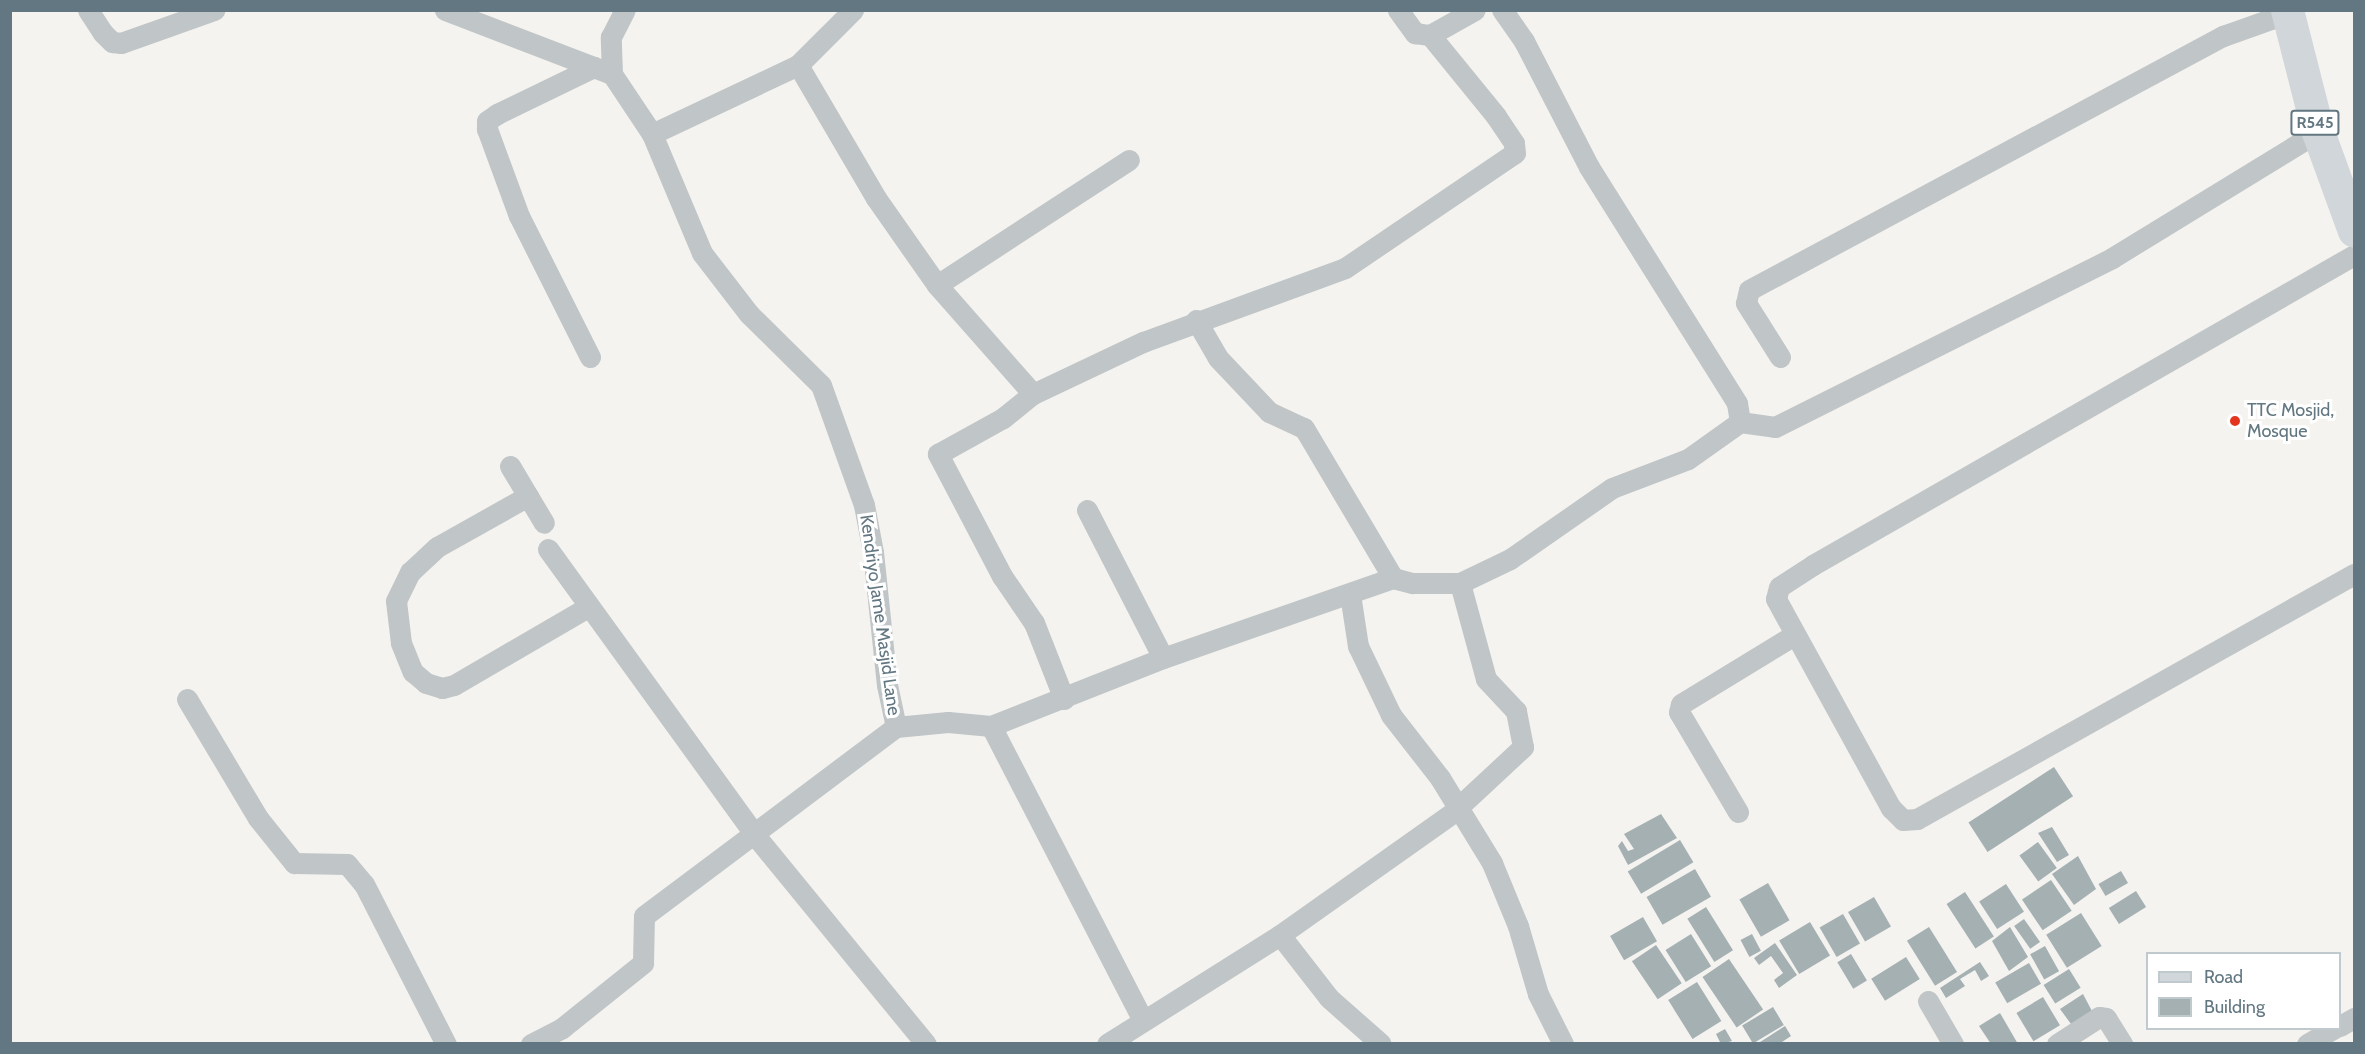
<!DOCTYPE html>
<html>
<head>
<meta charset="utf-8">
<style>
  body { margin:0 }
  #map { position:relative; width:2365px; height:1054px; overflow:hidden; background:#f4f3ef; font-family:Cabin,sans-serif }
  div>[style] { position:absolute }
  .building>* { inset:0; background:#a5b0b3; transform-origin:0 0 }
  .minor>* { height:21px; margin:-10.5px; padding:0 10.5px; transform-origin:10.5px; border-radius:10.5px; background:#c0c5c7 }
  .primary>* { height:33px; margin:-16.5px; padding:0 16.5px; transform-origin:16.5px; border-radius:16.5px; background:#d0d6d9 }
  .dots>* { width:16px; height:16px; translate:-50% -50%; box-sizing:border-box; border:3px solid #fff; border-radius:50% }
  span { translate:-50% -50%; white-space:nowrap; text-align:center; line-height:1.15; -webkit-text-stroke:6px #fff; paint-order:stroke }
  .shield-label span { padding:2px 4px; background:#fff; border:2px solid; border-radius:4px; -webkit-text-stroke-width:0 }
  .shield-label { font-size:16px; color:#627781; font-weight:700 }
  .poi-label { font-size:18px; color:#627781 }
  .left { translate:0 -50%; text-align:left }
  .street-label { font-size:18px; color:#627781 }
  .frame { position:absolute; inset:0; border:12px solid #627781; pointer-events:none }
  .legend { position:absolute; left:2146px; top:952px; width:195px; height:78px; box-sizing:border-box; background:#fff; border:2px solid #c0c9cd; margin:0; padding:8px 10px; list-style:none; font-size:18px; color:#627781 }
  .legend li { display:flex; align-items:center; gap:12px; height:30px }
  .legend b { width:30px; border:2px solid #c0c9cd }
</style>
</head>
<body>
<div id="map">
  <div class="building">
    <div style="left:2054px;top:767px;width:35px;height:102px;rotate:57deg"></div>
    <div style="clip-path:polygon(1661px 814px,1677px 838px,1628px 865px,1618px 846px,1622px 841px,1628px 851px,1634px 849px,1624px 834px)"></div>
    <div style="clip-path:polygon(2052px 827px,2069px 855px,2057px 862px,2038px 833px)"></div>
    <div style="left:1680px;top:840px;width:26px;height:61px;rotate:59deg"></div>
    <div style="left:2038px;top:842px;width:32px;height:23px;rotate:54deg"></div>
    <div style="clip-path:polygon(2078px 856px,2096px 889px,2074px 905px,2052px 874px)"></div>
    <div style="left:1695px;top:869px;width:32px;height:56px;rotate:60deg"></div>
    <div style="left:2121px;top:871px;width:14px;height:26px;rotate:60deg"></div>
    <div style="left:2051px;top:880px;width:37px;height:35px;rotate:56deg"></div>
    <div style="left:1768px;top:883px;width:43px;height:33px;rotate:60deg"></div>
    <div style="left:2006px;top:884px;width:33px;height:32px;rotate:57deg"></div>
    <div style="left:2136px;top:891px;width:19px;height:32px;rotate:58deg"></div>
    <div style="left:1965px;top:892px;width:53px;height:22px;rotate:57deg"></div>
    <div style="left:1874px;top:897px;width:34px;height:30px;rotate:60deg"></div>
    <div style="left:1706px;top:907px;width:51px;height:22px;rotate:58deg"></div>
    <div style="left:2081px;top:913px;width:39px;height:41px;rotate:58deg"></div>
    <div style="left:1843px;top:914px;width:34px;height:27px;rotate:60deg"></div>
    <div style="left:1643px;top:917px;width:28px;height:38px;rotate:60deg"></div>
    <div style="left:2024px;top:919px;width:28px;height:12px;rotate:55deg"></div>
    <div style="left:1810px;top:922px;width:39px;height:36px;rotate:59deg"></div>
    <div style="left:1929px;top:927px;width:53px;height:26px;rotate:58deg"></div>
    <div style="clip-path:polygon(2010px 927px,2028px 957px,2009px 971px,1992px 941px)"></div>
    <div style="left:1691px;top:934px;width:38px;height:30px;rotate:58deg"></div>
    <div style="left:1752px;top:934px;width:19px;height:13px;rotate:62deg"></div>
    <div style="clip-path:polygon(1775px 943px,1797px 975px,1779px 988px,1774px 980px,1783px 973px,1771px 956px,1759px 965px,1754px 958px)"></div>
    <div style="left:1656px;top:945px;width:46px;height:29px;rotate:56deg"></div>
    <div style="left:2045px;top:946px;width:29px;height:17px;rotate:61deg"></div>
    <div style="left:1851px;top:954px;width:31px;height:16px;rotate:59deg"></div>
    <div style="left:1906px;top:957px;width:26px;height:41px;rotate:58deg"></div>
    <div style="left:1729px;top:959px;width:61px;height:32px;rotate:56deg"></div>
    <div style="clip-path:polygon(1980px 962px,1989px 976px,1981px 981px,1975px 970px,1960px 979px,1965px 986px,1946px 998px,1940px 988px)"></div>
    <div style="left:2029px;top:963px;width:24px;height:39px;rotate:60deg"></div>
    <div style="left:2069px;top:969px;width:22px;height:30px;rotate:58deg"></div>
    <div style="left:1697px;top:982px;width:46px;height:34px;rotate:58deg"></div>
    <div style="clip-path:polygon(2083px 994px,2093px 1013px,2071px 1024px,2060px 1009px)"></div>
    <div style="left:2043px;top:997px;width:33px;height:31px;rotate:59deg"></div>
    <div style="left:1773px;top:1007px;width:21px;height:36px;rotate:59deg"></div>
    <div style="clip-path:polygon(2000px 1013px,2018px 1044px,1991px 1044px,1979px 1026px)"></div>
    <div style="clip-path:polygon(1785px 1026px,1791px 1036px,1779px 1044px,1757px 1044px)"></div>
    <div style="clip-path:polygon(1725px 1029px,1732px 1041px,1721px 1044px,1716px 1034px)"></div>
  </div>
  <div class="minor">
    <div style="left:88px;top:10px;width:27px;rotate:57deg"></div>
    <div style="left:103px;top:33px;width:13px;rotate:45deg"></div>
    <div style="left:112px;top:42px;width:9px;rotate:6deg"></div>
    <div style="left:121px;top:43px;width:99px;rotate:-19.5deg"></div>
    <div style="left:445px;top:10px;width:179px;rotate:21deg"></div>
    <div style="left:612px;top:74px;width:72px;rotate:56.3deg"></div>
    <div style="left:652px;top:134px;width:129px;rotate:67.2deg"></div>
    <div style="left:702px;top:253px;width:77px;rotate:52.4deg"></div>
    <div style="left:749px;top:314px;width:101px;rotate:44.6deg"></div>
    <div style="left:821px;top:385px;width:127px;rotate:70.3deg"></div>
    <div style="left:864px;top:505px;width:48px;rotate:79.2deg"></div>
    <div style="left:873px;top:552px;width:134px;rotate:84deg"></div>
    <div style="left:887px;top:685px;width:43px;rotate:77.9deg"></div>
    <div style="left:1398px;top:10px;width:29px;rotate:54deg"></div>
    <div style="left:1415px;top:33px;width:15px;rotate:8deg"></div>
    <div style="left:1430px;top:35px;width:51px;rotate:-29.1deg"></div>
    <div style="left:798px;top:65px;width:154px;rotate:59.6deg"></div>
    <div style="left:876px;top:198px;width:106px;rotate:55deg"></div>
    <div style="left:937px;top:285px;width:145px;rotate:48.6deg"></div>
    <div style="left:612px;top:74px;width:37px;rotate:-92deg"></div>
    <div style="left:611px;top:37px;width:30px;rotate:-63deg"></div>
    <div style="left:652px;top:134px;width:161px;rotate:-25.3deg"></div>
    <div style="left:798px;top:65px;width:78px;rotate:-45deg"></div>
    <div style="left:2354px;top:255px;width:624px;rotate:150.19deg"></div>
    <div style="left:1813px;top:565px;width:40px;rotate:147.1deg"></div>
    <div style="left:1779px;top:587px;width:12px;rotate:104deg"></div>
    <div style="left:1776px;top:599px;width:239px;rotate:61.2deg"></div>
    <div style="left:1891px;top:808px;width:17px;rotate:45deg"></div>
    <div style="left:1903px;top:820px;width:14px;rotate:-4deg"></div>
    <div style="left:1917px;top:819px;width:501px;rotate:-29.28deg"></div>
    <div style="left:937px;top:285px;width:229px;rotate:-33.1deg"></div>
    <div style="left:1196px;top:320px;width:44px;rotate:59.9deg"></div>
    <div style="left:1218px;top:358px;width:74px;rotate:46.6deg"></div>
    <div style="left:1269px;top:412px;width:38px;rotate:25deg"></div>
    <div style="left:1304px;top:428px;width:174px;rotate:59.3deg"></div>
    <div style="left:590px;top:357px;width:158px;rotate:-116.7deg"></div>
    <div style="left:519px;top:216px;width:93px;rotate:-110.2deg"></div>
    <div style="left:487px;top:129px;width:8px;rotate:-90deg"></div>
    <div style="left:487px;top:121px;width:12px;rotate:-35deg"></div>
    <div style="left:497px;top:114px;width:108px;rotate:-25.9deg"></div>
    <div style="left:1780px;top:357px;width:64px;rotate:-122.2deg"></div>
    <div style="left:1746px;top:303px;width:13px;rotate:-77deg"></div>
    <div style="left:1749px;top:290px;width:538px;rotate:-28.19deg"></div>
    <div style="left:2223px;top:36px;width:69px;rotate:-19.5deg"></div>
    <div style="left:1740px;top:422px;width:35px;rotate:8deg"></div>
    <div style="left:1775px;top:427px;width:377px;rotate:-26.6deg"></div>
    <div style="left:2112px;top:258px;width:241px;rotate:-31.5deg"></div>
    <div style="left:510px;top:466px;width:66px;rotate:59.2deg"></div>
    <div style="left:528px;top:496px;width:104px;rotate:150.7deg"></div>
    <div style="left:437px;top:547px;width:37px;rotate:137deg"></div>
    <div style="left:410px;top:572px;width:32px;rotate:116deg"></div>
    <div style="left:396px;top:601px;width:42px;rotate:83.2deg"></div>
    <div style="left:401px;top:643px;width:31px;rotate:68deg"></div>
    <div style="left:413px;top:672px;width:17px;rotate:40deg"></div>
    <div style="left:426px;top:683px;width:17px;rotate:17deg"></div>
    <div style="left:442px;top:688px;width:12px;rotate:-14deg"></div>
    <div style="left:454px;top:685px;width:155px;rotate:-30.2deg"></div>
    <div style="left:1087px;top:510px;width:166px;rotate:62.8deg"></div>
    <div style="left:548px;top:549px;width:352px;rotate:54.1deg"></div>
    <div style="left:754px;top:834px;width:271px;rotate:50.7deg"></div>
    <div style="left:1350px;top:594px;width:53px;rotate:81.3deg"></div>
    <div style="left:1358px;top:646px;width:76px;rotate:64.4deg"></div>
    <div style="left:1391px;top:715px;width:80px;rotate:52.1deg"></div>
    <div style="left:1440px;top:778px;width:100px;rotate:58.5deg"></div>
    <div style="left:1492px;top:863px;width:68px;rotate:67.6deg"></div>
    <div style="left:1518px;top:926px;width:71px;rotate:73.6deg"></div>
    <div style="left:1538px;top:994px;width:56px;rotate:63.4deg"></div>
    <div style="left:187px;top:699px;width:139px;rotate:59.2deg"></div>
    <div style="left:258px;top:818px;width:58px;rotate:51.3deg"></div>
    <div style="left:294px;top:863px;width:53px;rotate:1.1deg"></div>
    <div style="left:347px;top:864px;width:26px;rotate:50deg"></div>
    <div style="left:364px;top:884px;width:180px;rotate:62.9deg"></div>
    <div style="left:1064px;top:699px;width:82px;rotate:-111.5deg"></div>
    <div style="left:1034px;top:623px;width:57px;rotate:-124.2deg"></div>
    <div style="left:1002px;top:576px;width:138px;rotate:-117.7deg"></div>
    <div style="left:938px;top:454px;width:74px;rotate:-29deg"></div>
    <div style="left:1003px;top:418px;width:38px;rotate:-39deg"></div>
    <div style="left:1033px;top:394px;width:122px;rotate:-25.3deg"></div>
    <div style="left:1143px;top:342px;width:215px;rotate:-20.1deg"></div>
    <div style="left:1345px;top:268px;width:205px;rotate:-34.1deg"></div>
    <div style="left:1515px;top:153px;width:10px;rotate:-96deg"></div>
    <div style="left:1514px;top:143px;width:32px;rotate:-124deg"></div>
    <div style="left:1496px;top:116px;width:104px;rotate:-129.2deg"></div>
    <div style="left:991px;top:726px;width:331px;rotate:62.7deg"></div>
    <div style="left:1738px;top:812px;width:116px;rotate:-120.5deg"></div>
    <div style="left:1679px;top:712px;width:8px;rotate:-76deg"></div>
    <div style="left:1681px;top:704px;width:132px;rotate:-31.4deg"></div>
    <div style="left:1280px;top:935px;width:80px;rotate:52.1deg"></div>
    <div style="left:1329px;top:998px;width:69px;rotate:41.5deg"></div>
    <div style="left:1928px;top:1001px;width:50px;rotate:59.8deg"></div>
    <div style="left:2340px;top:1026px;width:16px;rotate:-30deg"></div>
    <div style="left:531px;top:1044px;width:35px;rotate:-27deg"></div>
    <div style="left:562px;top:1028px;width:104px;rotate:-38.7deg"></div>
    <div style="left:643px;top:963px;width:47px;rotate:-88.8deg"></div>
    <div style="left:644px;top:916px;width:315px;rotate:-36.9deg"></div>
    <div style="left:896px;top:727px;width:52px;rotate:-5.5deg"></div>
    <div style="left:948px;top:722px;width:43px;rotate:5.3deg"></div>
    <div style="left:991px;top:726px;width:185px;rotate:-21.6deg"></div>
    <div style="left:1163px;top:658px;width:244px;rotate:-19.2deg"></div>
    <div style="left:1393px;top:578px;width:20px;rotate:15deg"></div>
    <div style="left:1412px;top:583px;width:48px"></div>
    <div style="left:1460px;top:583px;width:55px;rotate:-25.6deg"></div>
    <div style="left:1510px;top:559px;width:124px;rotate:-34.8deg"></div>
    <div style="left:1612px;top:488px;width:81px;rotate:-20.9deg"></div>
    <div style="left:1688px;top:459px;width:64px;rotate:-35.4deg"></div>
    <div style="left:1740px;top:422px;width:19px;rotate:-99deg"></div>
    <div style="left:1737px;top:403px;width:279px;rotate:-122.1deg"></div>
    <div style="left:1589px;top:167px;width:142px;rotate:-117.3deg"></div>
    <div style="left:1524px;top:41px;width:38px;rotate:-125deg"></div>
    <div style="left:1107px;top:1044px;width:204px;rotate:-32.2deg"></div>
    <div style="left:1280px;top:935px;width:211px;rotate:-35.3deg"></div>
    <div style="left:1452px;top:813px;width:97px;rotate:-42.9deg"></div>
    <div style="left:1523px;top:747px;width:37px;rotate:-101deg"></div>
    <div style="left:1516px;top:711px;width:44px;rotate:-133.2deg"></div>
    <div style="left:1486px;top:679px;width:99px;rotate:-105.2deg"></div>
    <div style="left:2057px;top:1044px;width:50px;rotate:-32.7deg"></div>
    <div style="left:2099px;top:1017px;width:7px;rotate:8deg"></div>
    <div style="left:2106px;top:1018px;width:31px;rotate:58deg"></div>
    <div style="left:2307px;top:1044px;width:32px;rotate:-30deg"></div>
  </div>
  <div class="primary">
    <div style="left:2287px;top:10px;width:126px;rotate:75.7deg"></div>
    <div style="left:2318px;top:132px;width:105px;rotate:70deg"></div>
  </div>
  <div class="dots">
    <div style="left:2235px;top:421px;background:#e4351f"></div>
  </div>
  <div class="shield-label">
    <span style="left:2315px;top:123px">R545</span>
  </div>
  <div class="poi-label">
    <span class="left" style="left:2247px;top:421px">TTC Mosjid,<br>Mosque</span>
  </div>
  <div class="street-label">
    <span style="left:880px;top:615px;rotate:82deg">Kendriyo Jame Masjid Lane</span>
  </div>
  <div class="frame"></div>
  <ul class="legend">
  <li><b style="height:8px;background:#d0d6d9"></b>Road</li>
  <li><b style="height:16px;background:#a5b0b3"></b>Building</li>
  </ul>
</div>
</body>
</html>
